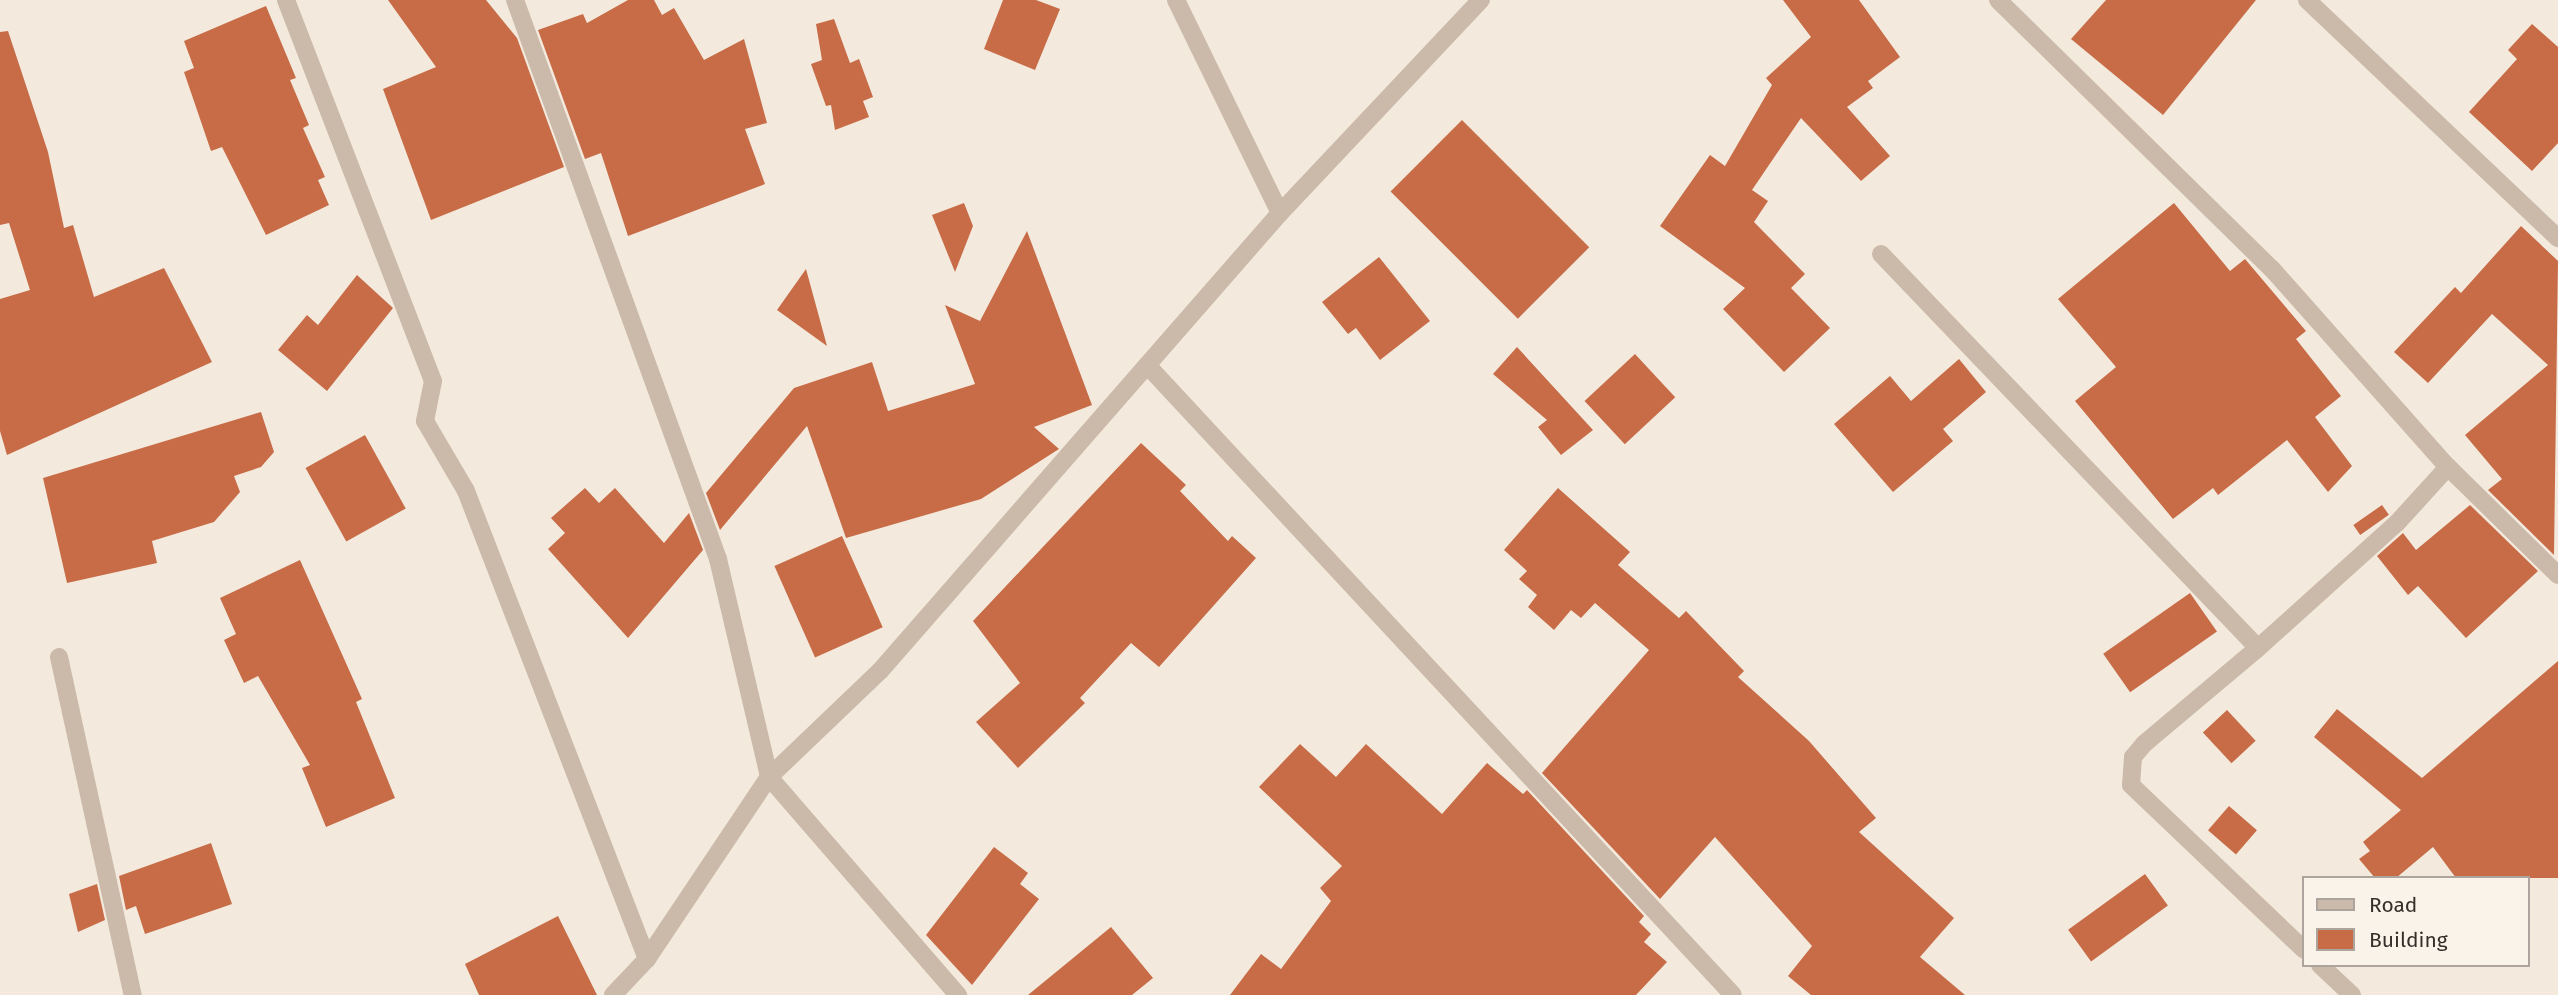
<!DOCTYPE html>
<html>
<head>
<meta charset="utf-8">
<style>
  body { margin:0 }
  #map { position:relative; width:2558px; height:995px; overflow:hidden; background:#f3eadd; font-family:"Fira Sans",sans-serif }
  div>[style] { position:absolute }
  .building>* { inset:0; background:#c76c47; transform-origin:0 0 }
  .street>* { height:18px; margin:-9px; padding:0 9px; transform-origin:9px; border-radius:9px; background:#cbbaa9 }
  span { translate:-50% -50%; white-space:nowrap; text-align:center; line-height:1.15; -webkit-text-stroke:7px #faf3ea; paint-order:stroke }
  .legend { position:absolute; left:2302px; top:876px; width:228px; height:91px; box-sizing:border-box; background:#faf3ea; border:2px solid #aca49d; margin:0; padding:9px 12px; list-style:none; font-size:21px; color:#382e29 }
  .legend li { display:flex; align-items:center; gap:14px; height:35px }
  .legend b { width:35px; border:2px solid #aca49d }
</style>
</head>
<body>
<div id="map">
  <div class="building">
    <div style="clip-path:polygon(388px 0,486px 0,517px 38px,564px 167px,431px 220px,383px 89px,436px 67px)"></div>
    <div style="clip-path:polygon(628px 0,654px 0,662px 15px,674px 8px,704px 60px,744px 39px,767px 123px,745px 129px,765px 184px,628px 236px,601px 153px,585px 159px,538px 30px,583px 14px,587px 23px)"></div>
    <div style="clip-path:polygon(1003px 0,1036px 0,1060px 9px,1035px 70px,984px 49px)"></div>
    <div style="clip-path:polygon(1783px 0,1859px 0,1900px 57px,1868px 81px,1873px 88px,1847px 107px,1890px 156px,1861px 181px,1801px 118px,1752px 190px,1768px 201px,1754px 222px,1805px 274px,1791px 288px,1830px 328px,1784px 372px,1723px 309px,1745px 288px,1660px 226px,1710px 155px,1725px 166px,1772px 85px,1766px 78px,1811px 37px)"></div>
    <div style="clip-path:polygon(2106px 0,2256px 0,2163px 115px,2071px 39px)"></div>
    <div style="clip-path:polygon(266px 6px,296px 78px,290px 80px,309px 125px,303px 128px,325px 177px,318px 180px,329px 205px,266px 235px,222px 147px,211px 151px,184px 72px,194px 68px,184px 41px)"></div>
    <div style="clip-path:polygon(834px 19px,850px 63px,859px 59px,873px 97px,863px 101px,869px 117px,835px 130px,831px 105px,826px 106px,811px 64px,822px 60px,816px 24px)"></div>
    <div style="clip-path:polygon(2532px 24px,2558px 47px,2558px 143px,2532px 171px,2469px 112px,2517px 59px,2508px 50px)"></div>
    <div style="clip-path:polygon(8px 31px,48px 152px,64px 228px,73px 225px,94px 297px,164px 268px,212px 362px,7px 455px,0 431px,0 299px,30px 290px,9px 223px,0 225px,0 32px)"></div>
    <div style="left:1462px;top:120px;width:180px;height:101px;rotate:45deg"></div>
    <div style="clip-path:polygon(964px 203px,973px 226px,955px 272px,932px 215px)"></div>
    <div style="clip-path:polygon(2174px 203px,2230px 271px,2245px 259px,2306px 331px,2296px 339px,2341px 396px,2315px 417px,2352px 466px,2328px 492px,2287px 440px,2218px 495px,2213px 488px,2173px 519px,2075px 401px,2116px 367px,2058px 299px)"></div>
    <div style="clip-path:polygon(2521px 226px,2558px 261px,2554px 555px,2488px 490px,2502px 479px,2465px 435px,2548px 365px,2492px 314px,2428px 383px,2394px 352px,2455px 287px,2461px 293px)"></div>
    <div style="clip-path:polygon(1027px 231px,1092px 405px,1034px 427px,1059px 449px,981px 499px,846px 538px,807px 426px,720px 530px,706px 493px,794px 388px,872px 362px,888px 411px,975px 384px,945px 305px,980px 321px)"></div>
    <div style="clip-path:polygon(1379px 257px,1430px 321px,1380px 360px,1356px 328px,1348px 334px,1322px 302px)"></div>
    <div style="clip-path:polygon(806px 269px,827px 346px,777px 310px)"></div>
    <div style="clip-path:polygon(357px 275px,393px 308px,327px 391px,278px 350px,307px 315px,318px 325px)"></div>
    <div style="clip-path:polygon(1517px 347px,1593px 430px,1561px 455px,1538px 427px,1547px 420px,1493px 374px)"></div>
    <div style="left:1635px;top:354px;width:59px;height:69px;rotate:47deg"></div>
    <div style="clip-path:polygon(1959px 359px,1986px 392px,1943px 429px,1953px 441px,1893px 492px,1834px 424px,1890px 376px,1911px 401px)"></div>
    <div style="clip-path:polygon(261px 412px,274px 452px,261px 467px,234px 476px,240px 492px,214px 522px,152px 541px,157px 563px,67px 583px,43px 478px)"></div>
    <div style="left:365px;top:435px;width:84px;height:68px;rotate:61deg"></div>
    <div style="clip-path:polygon(1141px 443px,1186px 485px,1180px 491px,1228px 541px,1232px 536px,1256px 558px,1159px 667px,1131px 643px,1080px 698px,1085px 703px,1018px 768px,976px 722px,1020px 683px,973px 621px)"></div>
    <div style="clip-path:polygon(585px 488px,599px 503px,615px 488px,664px 543px,689px 513px,703px 550px,628px 638px,548px 549px,565px 533px,551px 518px)"></div>
    <div style="clip-path:polygon(1558px 488px,1630px 552px,1618px 565px,1679px 618px,1686px 611px,1744px 671px,1738px 677px,1809px 741px,1876px 818px,1859px 832px,1954px 918px,1920px 957px,1965px 995px,1811px 995px,1788px 976px,1812px 946px,1715px 837px,1660px 899px,1542px 773px,1649px 650px,1595px 603px,1581px 618px,1571px 610px,1554px 630px,1528px 607px,1537px 595px,1519px 579px,1527px 571px,1504px 550px)"></div>
    <div style="left:2382px;top:505px;width:12px;height:35px;rotate:55deg"></div>
    <div style="clip-path:polygon(2470px 505px,2538px 571px,2466px 638px,2418px 586px,2408px 595px,2377px 556px,2403px 533px,2416px 550px)"></div>
    <div style="left:842px;top:536px;width:100px;height:74px;rotate:66deg"></div>
    <div style="clip-path:polygon(300px 560px,362px 699px,356px 702px,395px 798px,326px 827px,302px 768px,310px 765px,258px 676px,244px 683px,224px 640px,236px 634px,220px 598px)"></div>
    <div style="left:2190px;top:593px;width:47px;height:106px;rotate:55deg"></div>
    <div style="clip-path:polygon(2558px 661px,2558px 878px,2456px 878px,2433px 847px,2396px 878px,2375px 878px,2359px 859px,2370px 851px,2363px 842px,2401px 810px,2314px 737px,2337px 709px,2422px 778px)"></div>
    <div style="left:2227px;top:710px;width:42px;height:33px;rotate:47deg"></div>
    <div style="clip-path:polygon(1300px 744px,1336px 777px,1366px 744px,1442px 814px,1487px 763px,1523px 794px,1527px 790px,1644px 916px,1639px 922px,1651px 934px,1644px 942px,1667px 962px,1636px 995px,1230px 995px,1261px 954px,1281px 969px,1331px 901px,1320px 888px,1342px 866px,1259px 787px)"></div>
    <div style="left:2229px;top:806px;width:37px;height:32px;rotate:41deg"></div>
    <div style="clip-path:polygon(211px 843px,232px 904px,145px 934px,136px 906px,126px 910px,119px 876px)"></div>
    <div style="clip-path:polygon(994px 847px,1028px 873px,1020px 884px,1039px 899px,972px 985px,926px 935px)"></div>
    <div style="left:2145px;top:874px;width:39px;height:95px;rotate:54deg"></div>
    <div style="clip-path:polygon(97px 884px,105px 920px,78px 932px,69px 894px)"></div>
    <div style="clip-path:polygon(558px 916px,597px 995px,479px 995px,465px 964px)"></div>
    <div style="clip-path:polygon(1111px 927px,1153px 978px,1132px 995px,1028px 995px)"></div>
  </div>
  <div class="street">
    <div style="left:286px;top:0;width:408px;rotate:68.9deg"></div>
    <div style="left:433px;top:381px;width:41px;rotate:101.3deg"></div>
    <div style="left:425px;top:421px;width:81px;rotate:59.6deg"></div>
    <div style="left:466px;top:491px;width:502px;rotate:68.86deg"></div>
    <div style="left:515px;top:0;width:595px;rotate:70.04deg"></div>
    <div style="left:718px;top:559px;width:224px;rotate:76.8deg"></div>
    <div style="left:769px;top:777px;width:289px;rotate:49.1deg"></div>
    <div style="left:1176px;top:0;width:237px;rotate:64deg"></div>
    <div style="left:1998px;top:0;width:384px;rotate:44.5deg"></div>
    <div style="left:2272px;top:269px;width:265px;rotate:48.4deg"></div>
    <div style="left:2448px;top:467px;width:154px;rotate:44.5deg"></div>
    <div style="left:2307px;top:0;width:346px;rotate:43.5deg"></div>
    <div style="left:1881px;top:254px;width:545px;rotate:46.26deg"></div>
    <div style="left:2258px;top:648px;width:187px;rotate:-42deg"></div>
    <div style="left:2397px;top:523px;width:76px;rotate:-47.7deg"></div>
    <div style="left:1147px;top:365px;width:860px;rotate:47.07deg"></div>
    <div style="left:2258px;top:648px;width:149px;rotate:139.9deg"></div>
    <div style="left:2144px;top:744px;width:17px;rotate:130deg"></div>
    <div style="left:2133px;top:757px;width:28px;rotate:94deg"></div>
    <div style="left:2131px;top:785px;width:239px;rotate:43.6deg"></div>
    <div style="left:59px;top:657px;width:346px;rotate:77.7deg"></div>
    <div style="left:2320px;top:965px;width:44px;rotate:43.2deg"></div>
    <div style="left:613px;top:995px;width:50px;rotate:-46.6deg"></div>
    <div style="left:647px;top:959px;width:219px;rotate:-56.2deg"></div>
    <div style="left:769px;top:777px;width:153px;rotate:-43.7deg"></div>
    <div style="left:880px;top:671px;width:608px;rotate:-48.87deg"></div>
    <div style="left:1280px;top:213px;width:293px;rotate:-46.7deg"></div>
  </div>
  <ul class="legend">
  <li><b style="height:9px;background:#cbbaa9"></b>Road</li>
  <li><b style="height:19px;background:#c76c47"></b>Building</li>
  </ul>
</div>
</body>
</html>
